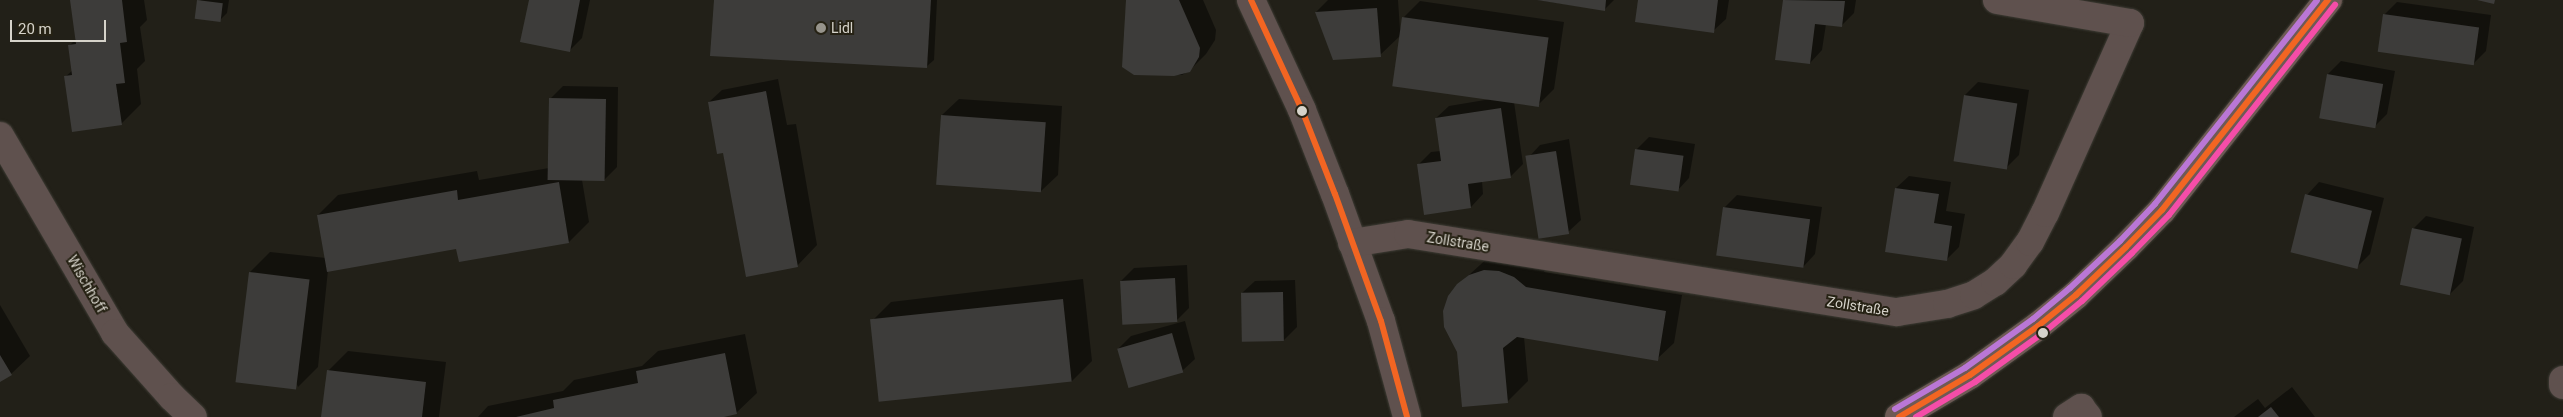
<!DOCTYPE html>
<html>
<head>
<meta charset="utf-8">
<style>
  body { margin:0 }
  #map { position:relative; width:2563px; height:417px; overflow:hidden; background:#222018; font-family:Roboto,sans-serif }
  div>[style] { position:absolute }
  .shadow>* { inset:0; background:#0007 }
  .building>* { inset:0; background:#3d3c3a; transform-origin:0 0 }
  .roads { filter:drop-shadow(0 0 1px #3e3c35) drop-shadow(0 0 1px #3e3c35) }
  .street>* { height:28px; margin:-14px; padding:0 14px; transform-origin:14px; border-radius:14px; background:#5f514e }
  .primary>* { height:28px; margin:-14px; padding:0 14px; transform-origin:14px; border-radius:14px; background:#6e5a55 }
  .bus-1>* { height:6px; margin:-3px; padding:0 3px; transform-origin:3px; border-radius:3px; background:#f26522 }
  .bus-2>* { height:6px; margin:-3px; padding:0 3px; transform-origin:3px; border-radius:3px; background:#f54da8 }
  .bus-3>* { height:6px; margin:-3px; padding:0 3px; transform-origin:3px; border-radius:3px; background:#ba77d6 }
  .dots>* { width:14px; height:14px; translate:-50% -50%; box-sizing:border-box; border:2px solid #262214; border-radius:50% }
  span { translate:-50% -50%; white-space:nowrap; text-align:center; line-height:1.15; -webkit-text-stroke:4px #262214; paint-order:stroke }
  .poi-label { font-size:14px; color:#d6d3ca }
  .left { translate:0 -50%; text-align:left }
  .street-label { font-size:14px; color:#d6d3ca }
  .scale { position:absolute; left:10px; top:20px; width:96px; height:22px; box-sizing:border-box; border:2px solid #d6d3ca; border-top:0; padding-left:6px; font-size:15px; line-height:18px; white-space:nowrap; color:#d6d3ca; -webkit-text-stroke:4px #262214; paint-order:stroke }
</style>
</head>
<body>
<div id="map">
  <div class="shadow">
    <div style="clip-path:polygon(72px 0,144px 0,147px 20px,140px 27px,145px 61px,137px 69px,141px 104px,121px 124px,65px 77px,73px 70px,69px 46px,77px 38px)"></div>
    <div style="clip-path:polygon(200px 0,229px 0,227px 13px,220px 20px)"></div>
    <div style="clip-path:polygon(530px 0,590px 0,582px 38px,569px 51px)"></div>
    <div style="clip-path:polygon(715px 0,937px 0,934px 60px,927px 66px)"></div>
    <div style="clip-path:polygon(1127px 0,1203px 0,1216px 30px,1215px 40px,1206px 54px,1189px 71px,1182px 75px,1134px 74px)"></div>
    <div style="clip-path:polygon(1328px 0,1398px 0,1400px 30px,1403px 18px,1420px 1px,1564px 22px,1554px 89px,1538px 105px,1514px 102px,1523px 164px,1510px 177px,1482px 181px,1483px 194px,1471px 207px,1418px 165px,1431px 152px,1441px 151px,1436px 118px,1449px 106px,1491px 99px,1401px 35px,1380px 55px,1316px 12px)"></div>
    <div style="clip-path:polygon(1538px 0,1614px 0,1604px 10px)"></div>
    <div style="clip-path:polygon(1640px 0,1729px 0,1726px 19px,1713px 31px)"></div>
    <div style="clip-path:polygon(1784px 0,1856px 0,1854px 13px,1841px 26px,1826px 24px,1822px 50px,1810px 63px,1776px 59px)"></div>
    <div style="clip-path:polygon(2397px 2px,2491px 15px,2486px 51px,2473px 64px,2384px 15px)"></div>
    <div style="clip-path:polygon(2341px 61px,2395px 71px,2387px 114px,2374px 127px,2320px 117px,2328px 74px)"></div>
    <div style="clip-path:polygon(778px 79px,787px 125px,796px 124px,817px 245px,797px 266px,709px 102px,722px 90px)"></div>
    <div style="clip-path:polygon(1978px 82px,2029px 90px,2019px 155px,2006px 168px,1955px 160px,1965px 95px)"></div>
    <div style="clip-path:polygon(563px 86px,618px 87px,617px 167px,604px 180px,582px 180px,589px 222px,569px 242px,460px 261px,457px 248px,328px 270px,318px 367px,298px 387px,250px 272px,270px 252px,326px 258px,318px 215px,338px 195px,477px 171px,479px 180px,549px 168px,550px 99px)"></div>
    <div style="clip-path:polygon(959px 99px,1062px 106px,1058px 175px,1041px 191px,942px 115px)"></div>
    <div style="clip-path:polygon(1649px 137px,1695px 144px,1689px 178px,1677px 191px,1636px 150px)"></div>
    <div style="clip-path:polygon(1569px 139px,1581px 220px,1568px 232px,1528px 158px,1540px 145px)"></div>
    <div style="clip-path:polygon(1909px 176px,1951px 182px,1946px 211px,1965px 214px,1959px 247px,1946px 260px,1896px 188px)"></div>
    <div style="clip-path:polygon(2319px 182px,2384px 198px,2370px 254px,2357px 267px,2307px 195px)"></div>
    <div style="clip-path:polygon(1737px 195px,1822px 207px,1815px 254px,1803px 267px,1724px 208px)"></div>
    <div style="clip-path:polygon(2426px 216px,2474px 227px,2463px 281px,2450px 294px,2413px 229px)"></div>
    <div style="clip-path:polygon(1491px 255px,1545px 267px,1544px 272px,1682px 295px,1674px 343px,1657px 359px,1524px 337px,1528px 381px,1508px 401px,1458px 285px)"></div>
    <div style="clip-path:polygon(1187px 265px,1189px 308px,1176px 321px,1121px 281px,1134px 268px)"></div>
    <div style="clip-path:polygon(1083px 279px,1092px 361px,1072px 381px,871px 322px,891px 302px)"></div>
    <div style="clip-path:polygon(1295px 280px,1297px 327px,1284px 340px,1242px 293px,1255px 281px)"></div>
    <div style="clip-path:polygon(0 305px,30px 356px,11px 374px,0 381px)"></div>
    <div style="clip-path:polygon(1185px 321px,1195px 359px,1182px 371px,1118px 349px,1131px 336px)"></div>
    <div style="clip-path:polygon(745px 334px,757px 393px,736px 413px,718px 417px,478px 417px,488px 406px,563px 391px,574px 380px,642px 366px,658px 351px)"></div>
    <div style="clip-path:polygon(348px 351px,446px 362px,439px 417px,322px 417px,328px 371px)"></div>
    <div style="clip-path:polygon(2292px 387px,2315px 417px,2234px 417px,2258px 399px,2265px 408px)"></div>
  </div>
  <div class="building">
    <div style="clip-path:polygon(70px 0,122px 0,127px 42px,120px 43px,125px 83px,116px 84px,122px 125px,72px 132px,64px 76px,72px 75px,68px 45px,76px 44px)"></div>
    <div style="left:197px;top:0;width:26px;height:19px;rotate:7deg"></div>
    <div style="clip-path:polygon(529px 0,580px 0,570px 52px,520px 42px)"></div>
    <div style="clip-path:polygon(714px 0,931px 0,927px 68px,710px 56px)"></div>
    <div style="clip-path:polygon(1126px 0,1179px 0,1200px 48px,1199px 57px,1190px 72px,1174px 76px,1134px 75px,1122px 67px)"></div>
    <div style="clip-path:polygon(1537px 0,1606px 0,1605px 11px)"></div>
    <div style="clip-path:polygon(1638px 0,1718px 0,1714px 33px,1635px 22px)"></div>
    <div style="clip-path:polygon(1783px 0,1845px 1px,1842px 27px,1815px 24px,1810px 64px,1775px 60px)"></div>
    <div style="clip-path:polygon(2477px 0,2495px 0,2494px 4px)"></div>
    <div style="clip-path:polygon(1377px 8px,1381px 57px,1333px 60px,1315px 12px)"></div>
    <div style="left:2383px;top:14px;width:97px;height:38px;rotate:8deg"></div>
    <div style="left:1402px;top:17px;width:148px;height:70px;rotate:8deg"></div>
    <div style="left:2327px;top:74px;width:57px;height:45px;rotate:10deg"></div>
    <div style="clip-path:polygon(766px 91px,798px 267px,746px 277px,723px 153px,717px 154px,708px 102px)"></div>
    <div style="left:1964px;top:95px;width:54px;height:67px;rotate:9deg"></div>
    <div style="left:549px;top:98px;width:57px;height:82px;rotate:1deg"></div>
    <div style="clip-path:polygon(1501px 108px,1511px 178px,1468px 184px,1471px 208px,1424px 215px,1417px 164px,1441px 161px,1435px 118px)"></div>
    <div style="left:941px;top:115px;width:105px;height:70px;rotate:4deg"></div>
    <div style="left:1635px;top:149px;width:49px;height:36px;rotate:8deg"></div>
    <div style="left:1556px;top:151px;width:84px;height:31px;rotate:81deg"></div>
    <div style="clip-path:polygon(559px 182px,569px 243px,459px 262px,456px 249px,327px 272px,317px 215px,457px 190px,458px 200px)"></div>
    <div style="clip-path:polygon(1895px 188px,1939px 194px,1934px 223px,1952px 226px,1947px 261px,1885px 252px)"></div>
    <div style="left:2305px;top:194px;width:69px;height:60px;rotate:14deg"></div>
    <div style="left:1723px;top:207px;width:88px;height:49px;rotate:8deg"></div>
    <div style="left:2412px;top:228px;width:51px;height:58px;rotate:12deg"></div>
    <div style="clip-path:polygon(1484px 270px,1499px 271px,1514px 277px,1526px 287px,1666px 311px,1658px 361px,1517px 337px,1503px 348px,1508px 403px,1462px 407px,1457px 352px,1444px 327px,1443px 311px,1448px 296px,1457px 284px,1469px 275px)"></div>
    <div style="left:249px;top:272px;width:61px;height:111px;rotate:7deg"></div>
    <div style="left:1175px;top:278px;width:44px;height:55px;rotate:87deg"></div>
    <div style="left:1283px;top:292px;width:49px;height:42px;rotate:89deg"></div>
    <div style="left:1063px;top:299px;width:83px;height:194px;rotate:84deg"></div>
    <div style="left:1172px;top:333px;width:41px;height:57px;rotate:74deg"></div>
    <div style="clip-path:polygon(725px 353px,737px 414px,724px 417px,516px 417px,554px 408px,553px 400px,638px 383px,636px 371px)"></div>
    <div style="clip-path:polygon(0 355px,12px 375px,0 382px)"></div>
    <div style="clip-path:polygon(327px 370px,426px 382px,422px 417px,321px 417px)"></div>
    <div style="clip-path:polygon(2271px 407px,2279px 417px,2258px 417px)"></div>
  </div>
  <div class="roads">
    <div class="street">
      <div style="left:1251px;top:0;width:121px;rotate:65.1deg"></div>
      <div style="left:1302px;top:110px;width:90px;rotate:68.6deg"></div>
      <div style="left:1335px;top:194px;width:135px;rotate:70.1deg"></div>
      <div style="left:1381px;top:321px;width:99px;rotate:74.8deg"></div>
      <div style="left:0;top:136px;width:228px;rotate:59.7deg"></div>
      <div style="left:115px;top:333px;width:86px;rotate:48.3deg"></div>
      <div style="left:172px;top:397px;width:29px;rotate:44deg"></div>
      <div style="left:1352px;top:243px;width:57px;rotate:-9.1deg"></div>
      <div style="left:1408px;top:234px;width:495px;rotate:9.1deg"></div>
      <div style="left:1897px;top:312px;width:51px;rotate:-9.1deg"></div>
      <div style="left:1947px;top:304px;width:28px;rotate:-18deg"></div>
      <div style="left:1974px;top:295px;width:25px;rotate:-32deg"></div>
      <div style="left:1995px;top:282px;width:25px;rotate:-43deg"></div>
      <div style="left:2013px;top:265px;width:29px;rotate:-54deg"></div>
      <div style="left:2030px;top:242px;width:33px;rotate:-63deg"></div>
      <div style="left:2045px;top:213px;width:208px;rotate:-65.9deg"></div>
      <div style="left:2130px;top:23px;width:135px;rotate:-170.2deg"></div>
      <div style="left:2563px;top:380px;width:5px;rotate:90deg"></div>
      <div style="left:2067px;top:417px;width:17px;rotate:-33deg"></div>
      <div style="left:2081px;top:408px;width:11px;rotate:52deg"></div>
    </div>
    <div class="primary">
      <div style="left:1899px;top:417px;width:82px;rotate:-30.6deg"></div>
      <div style="left:1970px;top:375px;width:84px;rotate:-35.8deg"></div>
      <div style="left:2038px;top:326px;width:49px;rotate:-39.2deg"></div>
      <div style="left:2076px;top:295px;width:69px;rotate:-43.8deg"></div>
      <div style="left:2126px;top:247px;width:52px;rotate:-45.8deg"></div>
      <div style="left:2162px;top:210px;width:268px;rotate:-51.7deg"></div>
    </div>
  </div>
  <div class="bus-1">
    <div style="left:1251px;top:0;width:121px;rotate:65.1deg"></div>
    <div style="left:1302px;top:110px;width:90px;rotate:68.6deg"></div>
    <div style="left:1335px;top:194px;width:135px;rotate:70.1deg"></div>
    <div style="left:1381px;top:321px;width:99px;rotate:74.8deg"></div>
    <div style="left:1899px;top:417px;width:82px;rotate:-30.6deg"></div>
    <div style="left:1970px;top:375px;width:84px;rotate:-35.8deg"></div>
    <div style="left:2038px;top:326px;width:49px;rotate:-39.2deg"></div>
    <div style="left:2076px;top:295px;width:69px;rotate:-43.8deg"></div>
    <div style="left:2126px;top:247px;width:52px;rotate:-45.8deg"></div>
    <div style="left:2162px;top:210px;width:268px;rotate:-51.7deg"></div>
  </div>
  <div class="bus-2">
    <div style="left:1916px;top:417px;width:69px;rotate:-30.7deg"></div>
    <div style="left:1975px;top:382px;width:84px;rotate:-35.8deg"></div>
    <div style="left:2043px;top:333px;width:50px;rotate:-39.4deg"></div>
    <div style="left:2082px;top:301px;width:69px;rotate:-43.8deg"></div>
    <div style="left:2132px;top:253px;width:53px;rotate:-45.8deg"></div>
    <div style="left:2169px;top:215px;width:268px;rotate:-51.7deg"></div>
  </div>
  <div class="bus-3">
    <div style="left:1895px;top:409px;width:81px;rotate:-30.4deg"></div>
    <div style="left:1965px;top:368px;width:84px;rotate:-35.8deg"></div>
    <div style="left:2033px;top:319px;width:48px;rotate:-40deg"></div>
    <div style="left:2070px;top:288px;width:69px;rotate:-43.2deg"></div>
    <div style="left:2120px;top:241px;width:51px;rotate:-46.6deg"></div>
    <div style="left:2155px;top:204px;width:260px;rotate:-51.5deg"></div>
  </div>
  <div class="dots">
    <div style="left:821px;top:28px;background:#97948c"></div>
    <div style="left:1302px;top:111px;background:#d6d3ca"></div>
    <div style="left:2043px;top:333px;background:#d6d3ca"></div>
  </div>
  <div class="poi-label">
    <span class="left" style="left:831px;top:28px">Lidl</span>
  </div>
  <div class="street-label">
    <span style="left:1458px;top:242px;rotate:9deg">Zollstraße</span>
    <span style="left:87px;top:284px;rotate:60deg">Wischhoff</span>
    <span style="left:1858px;top:306px;rotate:9deg">Zollstraße</span>
  </div>
  <div class="scale">20 m</div>
</div>
</body>
</html>
